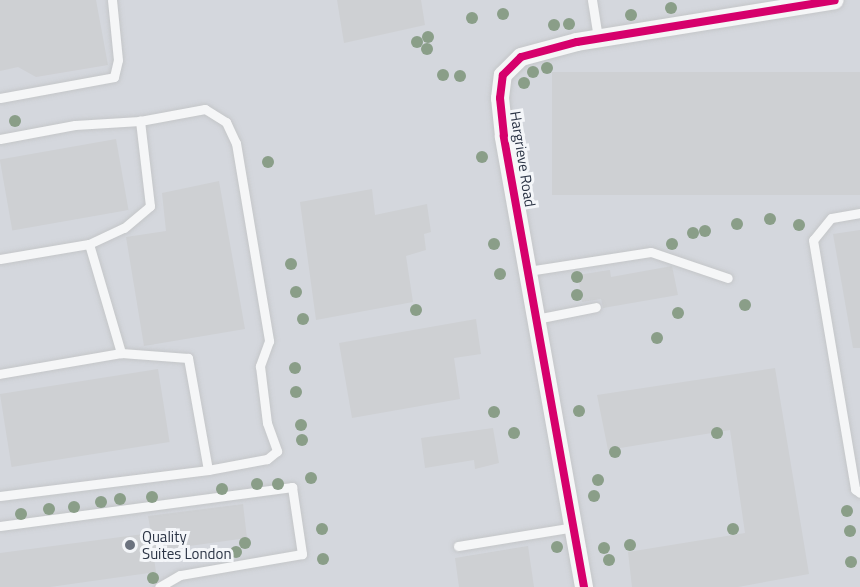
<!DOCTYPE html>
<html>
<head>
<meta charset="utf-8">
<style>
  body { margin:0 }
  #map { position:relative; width:860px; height:587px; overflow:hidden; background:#e6e8ea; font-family:"Titillium Web",sans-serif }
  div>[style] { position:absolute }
  .built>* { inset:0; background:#d4d7dd; transform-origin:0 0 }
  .building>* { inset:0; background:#ced0d3; transform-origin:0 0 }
  .roads { filter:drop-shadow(0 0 2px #c4c6c8) drop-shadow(0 0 2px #c4c6c8) }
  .service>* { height:9px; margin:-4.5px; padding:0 4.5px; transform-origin:4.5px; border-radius:4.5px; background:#f5f6f7 }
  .minor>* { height:18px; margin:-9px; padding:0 9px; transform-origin:9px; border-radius:9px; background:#f5f6f7 }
  .cycleway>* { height:8px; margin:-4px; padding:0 4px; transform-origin:4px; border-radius:4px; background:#d6006c }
  .trees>* { width:12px; height:12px; margin:-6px; border-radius:50%; background:#8a9e88 }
  .dots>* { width:16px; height:16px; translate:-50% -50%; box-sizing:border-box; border:3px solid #f4f6f9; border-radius:50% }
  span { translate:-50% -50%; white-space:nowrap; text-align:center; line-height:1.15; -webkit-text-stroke:6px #f4f6f9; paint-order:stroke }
  .street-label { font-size:15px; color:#2b3445 }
  .poi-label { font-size:15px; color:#2b3445 }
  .left { translate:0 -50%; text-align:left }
</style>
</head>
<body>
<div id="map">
  <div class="built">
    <div style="left:0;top:0;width:860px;height:587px"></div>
  </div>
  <div class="building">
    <div style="clip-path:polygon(0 0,96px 0,108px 65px,36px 77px,18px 67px,0 71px)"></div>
    <div style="clip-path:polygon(337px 0,421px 0,425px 25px,344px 43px)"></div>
    <div style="left:860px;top:72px;width:123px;height:308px;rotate:90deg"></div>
    <div style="left:116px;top:139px;width:72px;height:118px;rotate:80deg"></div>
    <div style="clip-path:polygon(219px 181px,245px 329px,144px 346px,126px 237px,166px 231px,162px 193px)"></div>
    <div style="clip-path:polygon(372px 189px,375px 215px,427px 204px,431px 232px,424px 234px,426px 250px,406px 256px,413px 302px,316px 320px,300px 202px)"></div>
    <div style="clip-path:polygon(860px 230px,860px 348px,853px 348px,833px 234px)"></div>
    <div style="clip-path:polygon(672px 266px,678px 295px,603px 308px,601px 299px,582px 302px,578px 275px,610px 270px,611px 277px)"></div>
    <div style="clip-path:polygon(476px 319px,481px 354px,454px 358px,460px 399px,352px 418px,339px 343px)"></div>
    <div style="clip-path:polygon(775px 368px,809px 574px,738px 587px,632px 587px,628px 552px,745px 533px,730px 430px,608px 450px,597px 395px)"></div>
    <div style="left:158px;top:369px;width:74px;height:160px;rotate:81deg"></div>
    <div style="clip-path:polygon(493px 428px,499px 463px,475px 469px,474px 460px,425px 468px,421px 438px)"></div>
    <div style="clip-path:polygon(243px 504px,247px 538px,153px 551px,156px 572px,50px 587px,0 587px,0 553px,151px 533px,148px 516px)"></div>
    <div style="clip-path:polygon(528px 546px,534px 587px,459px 587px,455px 558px)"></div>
  </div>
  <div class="roads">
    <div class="service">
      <div style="left:592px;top:0;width:39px;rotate:81deg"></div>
      <div style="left:0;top:98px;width:116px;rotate:-10.4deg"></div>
      <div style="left:114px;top:77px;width:17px;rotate:-77deg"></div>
      <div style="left:118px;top:60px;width:60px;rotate:-95.7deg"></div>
      <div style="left:0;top:139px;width:76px;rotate:-10.6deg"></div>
      <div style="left:75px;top:125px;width:65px;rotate:-3.5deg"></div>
      <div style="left:860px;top:213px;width:29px;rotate:170deg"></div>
      <div style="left:831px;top:218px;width:28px;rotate:129deg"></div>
      <div style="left:813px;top:240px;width:253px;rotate:80.4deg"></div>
      <div style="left:855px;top:489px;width:6px;rotate:39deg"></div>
      <div style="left:89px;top:244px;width:38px;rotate:-25deg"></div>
      <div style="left:124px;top:228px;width:34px;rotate:-40deg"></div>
      <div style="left:150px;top:206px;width:86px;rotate:-96.7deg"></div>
      <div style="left:140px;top:121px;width:66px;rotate:-10.5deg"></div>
      <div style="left:205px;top:109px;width:25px;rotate:32deg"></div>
      <div style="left:226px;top:122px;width:23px;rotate:65deg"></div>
      <div style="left:236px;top:143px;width:201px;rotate:80.5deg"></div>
      <div style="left:269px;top:341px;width:27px;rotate:110deg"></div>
      <div style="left:260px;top:366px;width:57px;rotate:83deg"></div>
      <div style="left:267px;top:423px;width:30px;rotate:70deg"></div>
      <div style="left:277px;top:451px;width:13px;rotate:141deg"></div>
      <div style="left:267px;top:459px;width:60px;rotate:169.4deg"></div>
      <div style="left:0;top:259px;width:90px;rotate:-9.6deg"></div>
      <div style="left:89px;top:244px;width:114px;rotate:73.6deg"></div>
      <div style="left:121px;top:353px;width:123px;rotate:170.2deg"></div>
      <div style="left:528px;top:271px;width:124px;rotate:-8.8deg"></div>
      <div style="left:651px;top:252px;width:81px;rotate:18.7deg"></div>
      <div style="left:536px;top:319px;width:61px;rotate:-11.3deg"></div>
      <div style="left:0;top:496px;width:210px;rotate:-7.1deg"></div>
      <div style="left:208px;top:470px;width:114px;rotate:-100.1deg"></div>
      <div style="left:188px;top:358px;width:67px;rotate:-175.7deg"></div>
      <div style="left:0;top:526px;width:295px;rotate:-7.6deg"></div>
      <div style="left:292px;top:487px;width:68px;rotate:81.5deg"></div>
      <div style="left:302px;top:554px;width:124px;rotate:170.2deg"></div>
      <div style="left:180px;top:575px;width:24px;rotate:150deg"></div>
      <div style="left:458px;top:546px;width:118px;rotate:-9.3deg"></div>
    </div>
    <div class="minor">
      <div style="left:584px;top:587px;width:458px;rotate:-100.1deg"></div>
      <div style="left:504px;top:136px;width:38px;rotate:-96deg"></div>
      <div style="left:500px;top:98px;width:23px;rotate:-83deg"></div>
      <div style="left:503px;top:75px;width:25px;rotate:-45deg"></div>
      <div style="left:521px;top:57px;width:58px;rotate:-15deg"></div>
      <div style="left:577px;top:42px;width:261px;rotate:-9.2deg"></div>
    </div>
  </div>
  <div class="cycleway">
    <div style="left:584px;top:587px;width:458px;rotate:-100.1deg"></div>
    <div style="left:504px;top:136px;width:38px;rotate:-96deg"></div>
    <div style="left:500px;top:98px;width:23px;rotate:-83deg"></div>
    <div style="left:503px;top:75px;width:25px;rotate:-45deg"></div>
    <div style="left:521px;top:57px;width:58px;rotate:-15deg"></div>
    <div style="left:577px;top:42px;width:261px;rotate:-9.2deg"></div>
  </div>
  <div class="trees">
    <div style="left:671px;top:8px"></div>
    <div style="left:503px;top:14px"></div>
    <div style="left:631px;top:15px"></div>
    <div style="left:472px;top:18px"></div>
    <div style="left:569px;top:24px"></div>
    <div style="left:554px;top:25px"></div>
    <div style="left:428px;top:37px"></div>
    <div style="left:417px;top:42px"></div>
    <div style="left:427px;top:49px"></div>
    <div style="left:547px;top:68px"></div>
    <div style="left:533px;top:72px"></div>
    <div style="left:443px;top:75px"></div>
    <div style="left:460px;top:76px"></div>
    <div style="left:524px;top:83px"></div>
    <div style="left:15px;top:121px"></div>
    <div style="left:482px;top:157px"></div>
    <div style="left:268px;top:162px"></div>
    <div style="left:770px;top:219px"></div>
    <div style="left:737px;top:224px"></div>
    <div style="left:799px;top:225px"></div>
    <div style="left:705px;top:231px"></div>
    <div style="left:693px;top:233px"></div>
    <div style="left:494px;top:244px"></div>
    <div style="left:672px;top:244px"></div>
    <div style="left:291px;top:264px"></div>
    <div style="left:500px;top:274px"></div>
    <div style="left:577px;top:277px"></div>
    <div style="left:296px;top:292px"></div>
    <div style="left:577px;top:295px"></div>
    <div style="left:745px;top:305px"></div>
    <div style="left:416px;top:310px"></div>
    <div style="left:678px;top:313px"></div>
    <div style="left:303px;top:319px"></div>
    <div style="left:657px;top:338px"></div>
    <div style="left:295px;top:368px"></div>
    <div style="left:296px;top:392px"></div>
    <div style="left:579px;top:411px"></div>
    <div style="left:494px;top:412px"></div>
    <div style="left:301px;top:425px"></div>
    <div style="left:514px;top:433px"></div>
    <div style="left:717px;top:433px"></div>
    <div style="left:302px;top:440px"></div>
    <div style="left:615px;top:452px"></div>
    <div style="left:311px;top:478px"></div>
    <div style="left:598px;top:480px"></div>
    <div style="left:257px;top:484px"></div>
    <div style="left:278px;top:484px"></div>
    <div style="left:222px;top:489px"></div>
    <div style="left:594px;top:496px"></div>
    <div style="left:152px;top:497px"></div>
    <div style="left:120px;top:499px"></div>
    <div style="left:101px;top:502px"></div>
    <div style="left:74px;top:507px"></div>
    <div style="left:49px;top:509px"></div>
    <div style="left:847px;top:511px"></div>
    <div style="left:21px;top:514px"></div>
    <div style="left:322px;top:529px"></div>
    <div style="left:733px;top:529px"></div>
    <div style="left:850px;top:531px"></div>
    <div style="left:245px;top:543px"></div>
    <div style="left:630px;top:545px"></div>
    <div style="left:557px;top:547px"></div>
    <div style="left:604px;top:548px"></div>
    <div style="left:236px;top:552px"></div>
    <div style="left:323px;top:559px"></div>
    <div style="left:609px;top:560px"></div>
    <div style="left:851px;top:562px"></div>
    <div style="left:153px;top:578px"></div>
  </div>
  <div class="dots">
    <div style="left:130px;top:545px;background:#6c737f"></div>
  </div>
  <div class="street-label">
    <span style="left:523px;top:159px;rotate:81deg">Hargrieve Road</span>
  </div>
  <div class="poi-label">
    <span class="left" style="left:142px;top:545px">Quality<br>Suites London</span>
  </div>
</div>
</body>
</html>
